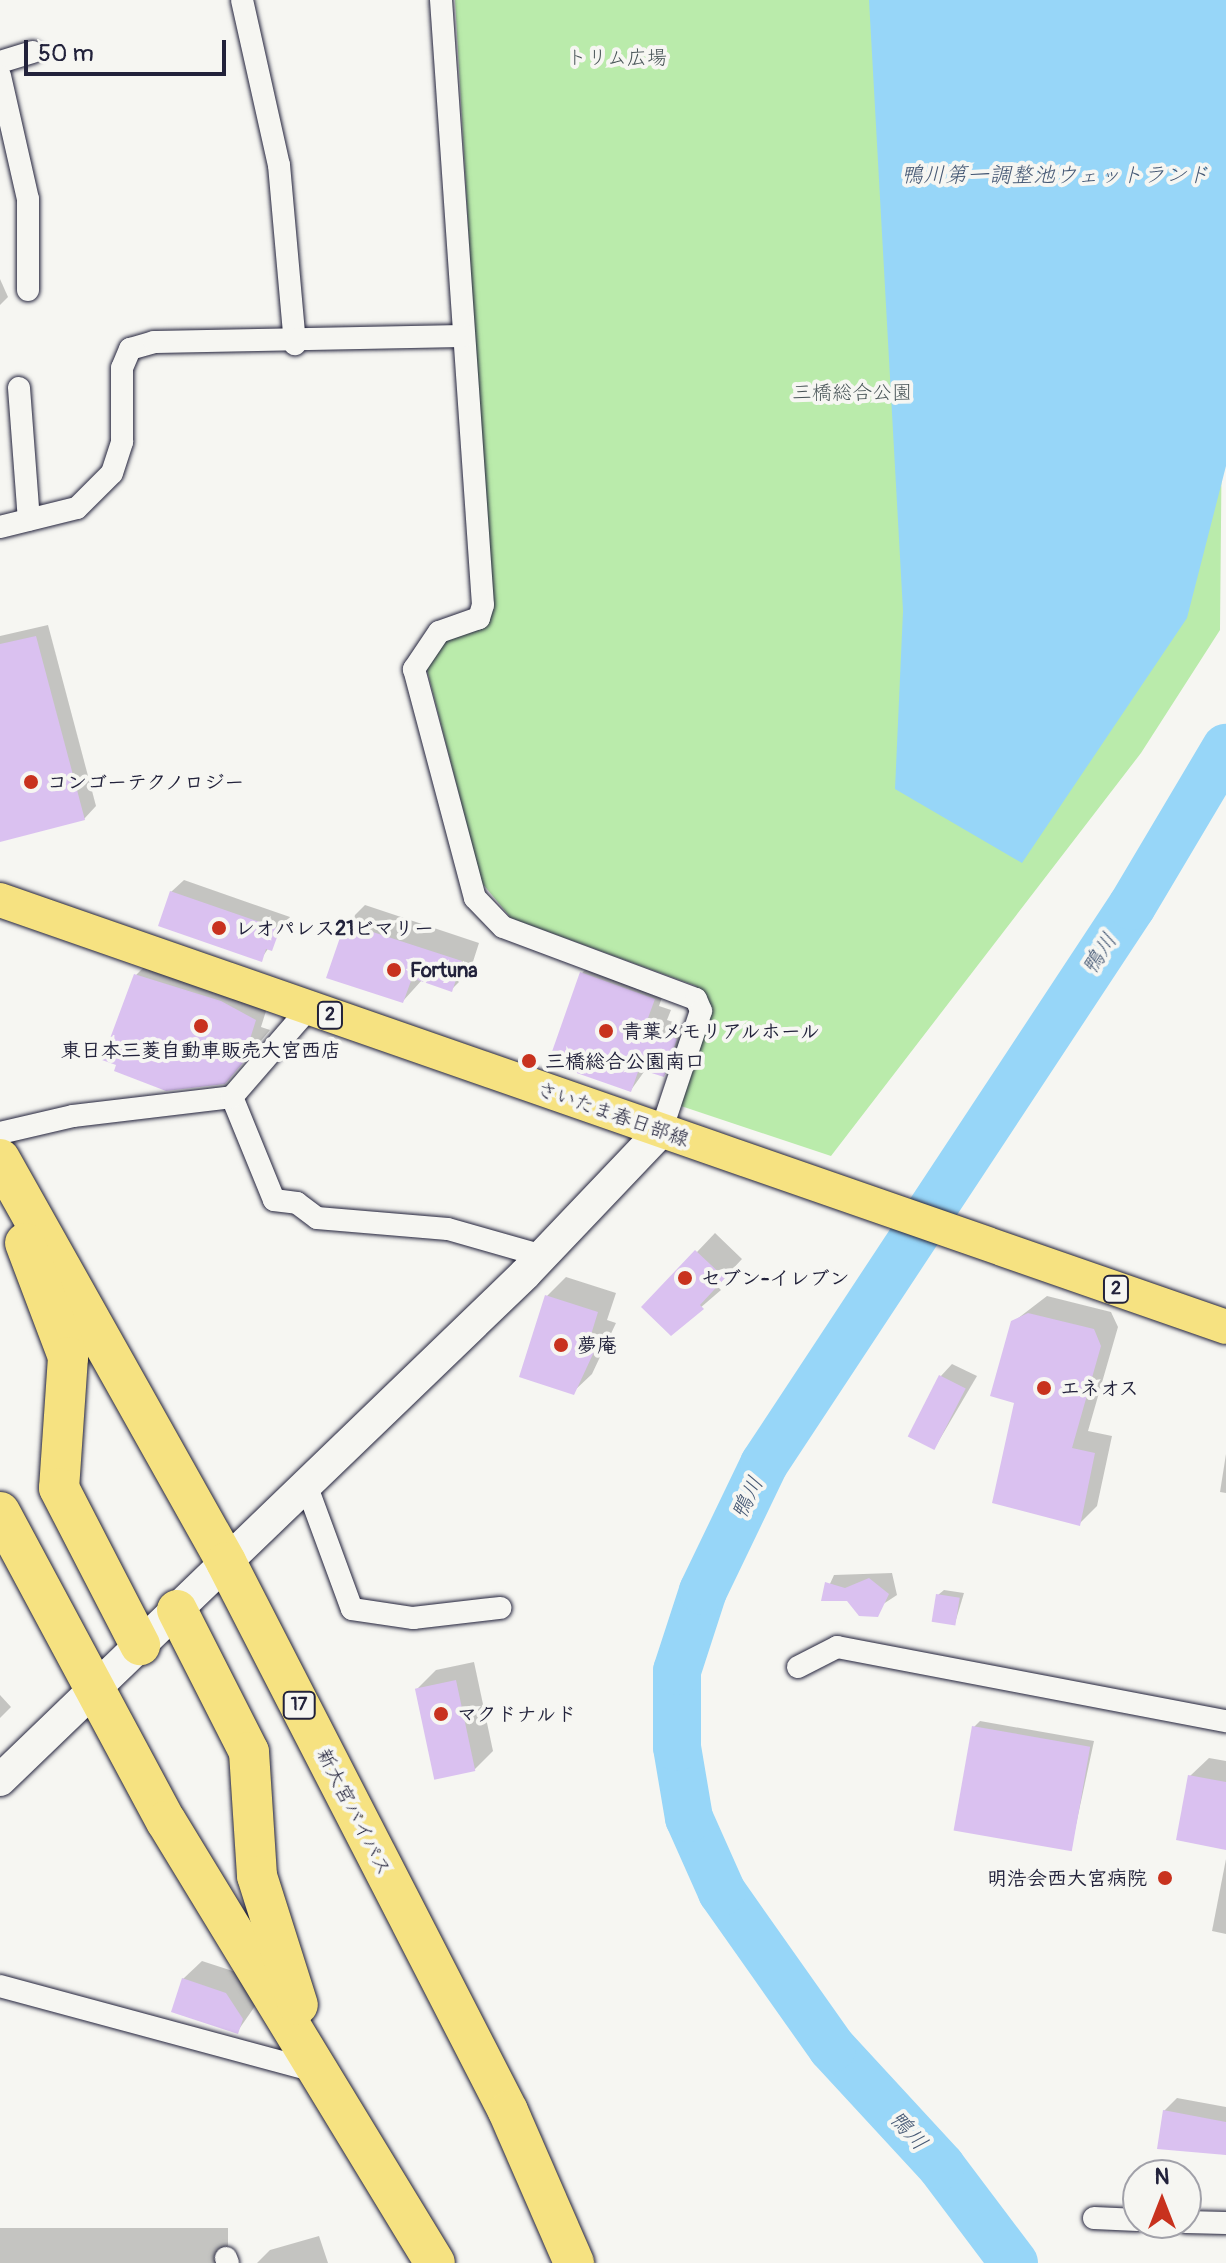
<!DOCTYPE html>
<html>
<head>
<meta charset="utf-8">
<style>
  body { margin:0 }
  #map { position:relative; width:1226px; height:2263px; overflow:hidden; background:#f6f6f2; font-family:Pangolin,"Klee One",sans-serif }
  div>[style] { position:absolute }
  .green>* { inset:0; background:#baebab }
  .water>* { inset:0; background:#97d6f8 }
  .shadow>* { inset:0; background:#0003; transform-origin:0 0 }
  .river>* { height:48px; margin:-24px; padding:0 24px; transform-origin:24px; border-radius:24px; background:#97d6f8 }
  .building>* { inset:0; background:#dac1f0; transform-origin:0 0 }
  .roads { filter:drop-shadow(0 0 2px #22223b) drop-shadow(0 0 2px #22223b) }
  .street>* { height:22px; margin:-11px; padding:0 11px; transform-origin:11px; border-radius:11px; background:#f6f6f2 }
  .secondary>* { height:32px; margin:-16px; padding:0 16px; transform-origin:16px; border-radius:16px; background:#f6f6f2 }
  .primary>* { height:34px; margin:-17px; padding:0 17px; transform-origin:17px; border-radius:17px; background:#f6e281 }
  .highway>* { height:40px; margin:-20px; padding:0 20px; transform-origin:20px; border-radius:20px; background:#f6e281 }
  .dots>* { width:22px; height:22px; translate:-50% -50%; box-sizing:border-box; border:4px solid #f6f6f2; border-radius:50% }
  span { translate:-50% -50%; white-space:nowrap; text-align:center; line-height:1.15; -webkit-text-stroke:8px #f6f6f2; paint-order:stroke }
  .shield-label span { padding:2px 6px; background:#f6f6f2; border:2px solid; border-radius:6px; -webkit-text-stroke-width:0 }
  .shield-label { font-size:18px; color:#22223b; font-weight:700 }
  .park-label { font-size:20px; color:#485457 }
  .poi-label { font-size:20px; color:#22223b; font-weight:700 }
  .left { translate:0 -50%; text-align:left }
  .right { translate:-100% -50%; text-align:right }
  .street-label { font-size:20px; color:#22223b }
  .water-label { font-size:22px; color:#455874; font-style:italic }
  .north { position:absolute; left:1122px; top:2159px; width:80px; height:80px; box-sizing:border-box; background:#f6f6f2; border:2px solid #a1a1a9; border-radius:50%; rotate:0deg; font-size:22px; font-weight:700; line-height:32px; text-align:center; color:#22223b }
  .north::after { content:''; display:block; margin:auto; width:28px; height:36px; background:#c8321e; clip-path:polygon(50% 0,100% 100%,50% 72%,0 100%) }
  .scale { position:absolute; left:24px; top:40px; width:202px; height:36px; box-sizing:border-box; border:4px solid #22223b; border-top:0; padding-left:10px; font-size:24px; line-height:28px; white-space:nowrap; color:#22223b; -webkit-text-stroke:6px #f6f6f2; paint-order:stroke }
</style>
</head>
<body>
<div id="map">
  <div class="green">
    <div style="clip-path:polygon(455px 0,1226px 0,1220px 630px,1141px 753px,831px 1156px,678px 1105px,708px 1011px,696px 986px,511px 918px,482px 883px,426px 666px,442px 639px,491px 616px)"></div>
  </div>
  <div class="water">
    <div style="clip-path:polygon(869px 0,1226px 0,1226px 466px,1187px 618px,1022px 863px,895px 789px,903px 611px)"></div>
  </div>
  <div class="shadow">
    <div style="clip-path:polygon(0 279px,8px 297px,0 305px)"></div>
    <div style="clip-path:polygon(48px 625px,96px 806px,84px 819px,0 827px,0 636px)"></div>
    <div style="clip-path:polygon(184px 880px,290px 917px,261px 959px,171px 892px)"></div>
    <div style="clip-path:polygon(365px 905px,479px 943px,470px 971px,451px 990px,422px 980px,403px 1001px,346px 924px)"></div>
    <div style="clip-path:polygon(594px 961px,666px 986px,659px 1006px,671px 1010px,667px 1020px,688px 1027px,676px 1063px,664px 1075px,646px 1069px,631px 1090px,582px 973px)"></div>
    <div style="clip-path:polygon(148px 963px,267px 1008px,261px 1027px,270px 1030px,237px 1069px,136px 975px)"></div>
    <div style="clip-path:polygon(715px 1233px,742px 1259px,717px 1286px,721px 1290px,671px 1333px,697px 1252px)"></div>
    <div style="clip-path:polygon(566px 1277px,616px 1293px,607px 1320px,616px 1323px,592px 1374px,573px 1392px,521px 1375px,547px 1296px)"></div>
    <div style="clip-path:polygon(1047px 1296px,1111px 1312px,1118px 1327px,1088px 1431px,1112px 1436px,1097px 1506px,1080px 1523px,1017px 1401px,1013px 1322px)"></div>
    <div style="clip-path:polygon(952px 1364px,977px 1376px,934px 1449px,940px 1377px)"></div>
    <div style="clip-path:polygon(1226px 1454px,1226px 1493px,1220px 1492px)"></div>
    <div style="clip-path:polygon(892px 1573px,897px 1595px,865px 1616px,847px 1599px,823px 1599px,834px 1575px)"></div>
    <div style="clip-path:polygon(944px 1590px,964px 1593px,955px 1623px,938px 1595px)"></div>
    <div style="clip-path:polygon(474px 1662px,493px 1751px,474px 1770px,417px 1689px,436px 1670px)"></div>
    <div style="clip-path:polygon(0 1695px,11px 1707px,0 1718px)"></div>
    <div style="clip-path:polygon(980px 1721px,1094px 1741px,1071px 1848px,974px 1727px)"></div>
    <div style="clip-path:polygon(1209px 1758px,1226px 1761px,1226px 1848px,1190px 1776px)"></div>
    <div style="clip-path:polygon(1226px 1859px,1226px 1934px,1212px 1931px)"></div>
    <div style="clip-path:polygon(202px 1961px,245px 1975px,260px 1999px,237px 2032px,183px 1979px)"></div>
    <div style="clip-path:polygon(1177px 2098px,1226px 2107px,1226px 2155px,1164px 2111px)"></div>
    <div style="left:0;top:2228px;width:228px;height:35px"></div>
    <div style="clip-path:polygon(319px 2236px,328px 2263px,257px 2263px,270px 2250px)"></div>
  </div>
  <div class="river">
    <div style="left:1014px;top:2263px;width:121px;rotate:-127deg"></div>
    <div style="left:941px;top:2166px;width:161px;rotate:-132.7deg"></div>
    <div style="left:832px;top:2048px;width:191px;rotate:-125.2deg"></div>
    <div style="left:722px;top:1892px;width:81px;rotate:-114deg"></div>
    <div style="left:689px;top:1818px;width:72px;rotate:-99.6deg"></div>
    <div style="left:677px;top:1747px;width:76px;rotate:-90deg"></div>
    <div style="left:677px;top:1671px;width:84px;rotate:-72deg"></div>
    <div style="left:703px;top:1591px;width:141px;rotate:-64.3deg"></div>
    <div style="left:764px;top:1464px;width:668px;rotate:-56.6deg"></div>
    <div style="left:1132px;top:906px;width:184px;rotate:-59.3deg"></div>
  </div>
  <div class="building">
    <div style="clip-path:polygon(36px 636px,85px 820px,0 842px,0 644px)"></div>
    <div style="clip-path:polygon(170px 891px,280px 929px,272px 951px,266px 949px,262px 962px,158px 926px)"></div>
    <div style="clip-path:polygon(345px 923px,462px 961px,452px 992px,412px 978px,403px 1003px,326px 978px)"></div>
    <div style="clip-path:polygon(580px 972px,655px 999px,648px 1018px,660px 1022px,656px 1032px,677px 1039px,664px 1077px,639px 1069px,631px 1092px,548px 1063px)"></div>
    <div style="clip-path:polygon(134px 974px,221px 1001px,256px 1020px,250px 1039px,260px 1043px,225px 1084px,166px 1091px,114px 1071px,116px 1065px,102px 1060px)"></div>
    <div style="clip-path:polygon(695px 1250px,725px 1278px,700px 1305px,704px 1309px,671px 1336px,641px 1307px)"></div>
    <div style="clip-path:polygon(545px 1295px,598px 1312px,590px 1338px,599px 1341px,574px 1395px,519px 1377px)"></div>
    <div style="clip-path:polygon(1028px 1313px,1094px 1329px,1101px 1346px,1072px 1448px,1095px 1453px,1080px 1526px,992px 1503px,1014px 1403px,990px 1396px,1011px 1321px)"></div>
    <div style="left:939px;top:1375px;width:30px;height:69px;rotate:27deg"></div>
    <div style="clip-path:polygon(869px 1578px,889px 1594px,878px 1617px,859px 1616px,847px 1601px,821px 1601px,825px 1582px,845px 1588px)"></div>
    <div style="left:936px;top:1594px;width:24px;height:28px;rotate:9deg"></div>
    <div style="left:456px;top:1680px;width:93px;height:42px;rotate:78deg"></div>
    <div style="left:972px;top:1726px;width:120px;height:106px;rotate:10deg"></div>
    <div style="clip-path:polygon(1188px 1775px,1226px 1782px,1226px 1850px,1176px 1840px)"></div>
    <div style="clip-path:polygon(182px 1978px,226px 1993px,243px 2019px,238px 2034px,171px 2012px)"></div>
    <div style="clip-path:polygon(1163px 2110px,1226px 2122px,1226px 2155px,1157px 2149px)"></div>
  </div>
  <div class="roads">
    <div class="street">
      <div style="left:242px;top:0;width:169px;rotate:77.4deg"></div>
      <div style="left:279px;top:165px;width:180px;rotate:84.9deg"></div>
      <div style="left:441px;top:0;width:606px;rotate:86.03deg"></div>
      <div style="left:483px;top:605px;width:14px;rotate:107deg"></div>
      <div style="left:479px;top:618px;width:42px;rotate:160.7deg"></div>
      <div style="left:439px;top:632px;width:45px;rotate:124deg"></div>
      <div style="left:414px;top:669px;width:237px;rotate:75.1deg"></div>
      <div style="left:475px;top:898px;width:40px;rotate:46deg"></div>
      <div style="left:503px;top:927px;width:206px;rotate:20.5deg"></div>
      <div style="left:696px;top:999px;width:13px;rotate:67deg"></div>
      <div style="left:701px;top:1011px;width:126px;rotate:108.4deg"></div>
      <div style="left:0;top:62px;width:34px;rotate:-17deg"></div>
      <div style="left:0;top:76px;width:126px;rotate:77.2deg"></div>
      <div style="left:28px;top:199px;width:91px;rotate:90deg"></div>
      <div style="left:19px;top:388px;width:132px;rotate:85.7deg"></div>
      <div style="left:0;top:527px;width:79px;rotate:-13.9deg"></div>
      <div style="left:77px;top:508px;width:49px;rotate:-45deg"></div>
      <div style="left:112px;top:473px;width:33px;rotate:-72deg"></div>
      <div style="left:122px;top:442px;width:74px;rotate:-90deg"></div>
      <div style="left:122px;top:368px;width:21px;rotate:-67deg"></div>
      <div style="left:130px;top:349px;width:25px;rotate:-16deg"></div>
      <div style="left:154px;top:342px;width:310px;rotate:-1.1deg"></div>
      <div style="left:232px;top:1097px;width:111px;rotate:67.8deg"></div>
      <div style="left:274px;top:1200px;width:23px;rotate:7deg"></div>
      <div style="left:297px;top:1203px;width:25px;rotate:37deg"></div>
      <div style="left:317px;top:1218px;width:131px;rotate:4.8deg"></div>
      <div style="left:448px;top:1229px;width:99px;rotate:15.9deg"></div>
      <div style="left:0;top:1133px;width:75px;rotate:-13.1deg"></div>
      <div style="left:73px;top:1116px;width:160px;rotate:-6.8deg"></div>
      <div style="left:232px;top:1097px;width:118px;rotate:-49.1deg"></div>
      <div style="left:307px;top:1487px;width:130px;rotate:69.8deg"></div>
      <div style="left:352px;top:1609px;width:62px;rotate:8.4deg"></div>
      <div style="left:413px;top:1618px;width:88px;rotate:-6.6deg"></div>
      <div style="left:798px;top:1667px;width:44px;rotate:-27.1deg"></div>
      <div style="left:837px;top:1647px;width:396px;rotate:10.8deg"></div>
      <div style="left:0;top:1986px;width:330px;rotate:15.1deg"></div>
      <div style="left:1094px;top:2218px;width:44px;rotate:2.6deg"></div>
      <div style="left:1186px;top:2222px;width:40px;rotate:1.4deg"></div>
      <div style="left:226px;top:2258px;width:5px;rotate:68deg"></div>
    </div>
    <div class="secondary">
      <div style="left:0;top:1780px;width:729px;rotate:-43.94deg"></div>
      <div style="left:525px;top:1274px;width:197px;rotate:-46.4deg"></div>
    </div>
    <div class="primary">
      <div style="left:0;top:900px;width:1298px;rotate:19.2deg"></div>
    </div>
    <div class="highway">
      <div style="left:0;top:1159px;width:462px;rotate:60.7deg"></div>
      <div style="left:226px;top:1562px;width:617px;rotate:62.81deg"></div>
      <div style="left:508px;top:2111px;width:166px;rotate:66.5deg"></div>
      <div style="left:25px;top:1243px;width:122px;rotate:69.3deg"></div>
      <div style="left:68px;top:1357px;width:131px;rotate:93.9deg"></div>
      <div style="left:59px;top:1488px;width:177px;rotate:62.7deg"></div>
      <div style="left:0;top:1512px;width:351px;rotate:61.8deg"></div>
      <div style="left:166px;top:1821px;width:517px;rotate:58.68deg"></div>
      <div style="left:177px;top:1610px;width:159px;rotate:63.1deg"></div>
      <div style="left:249px;top:1752px;width:124px;rotate:86.3deg"></div>
      <div style="left:257px;top:1876px;width:135px;rotate:72.4deg"></div>
    </div>
  </div>
  <div class="dots">
    <div style="left:31px;top:782px;background:#c8321e"></div>
    <div style="left:219px;top:928px;background:#c8321e"></div>
    <div style="left:394px;top:970px;background:#c8321e"></div>
    <div style="left:201px;top:1026px;background:#c8321e"></div>
    <div style="left:606px;top:1031px;background:#c8321e"></div>
    <div style="left:529px;top:1061px;background:#c8321e"></div>
    <div style="left:685px;top:1278px;background:#c8321e"></div>
    <div style="left:561px;top:1345px;background:#c8321e"></div>
    <div style="left:1044px;top:1388px;background:#c8321e"></div>
    <div style="left:441px;top:1714px;background:#c8321e"></div>
    <div style="left:1165px;top:1878px;background:#c8321e"></div>
  </div>
  <div class="shield-label">
    <span style="left:330px;top:1015px">2</span>
    <span style="left:1116px;top:1289px">2</span>
    <span style="left:299px;top:1705px">17</span>
  </div>
  <div class="park-label">
    <span style="left:617px;top:57px">トリム広場</span>
    <span style="left:852px;top:392px">三橋総合公園</span>
  </div>
  <div class="poi-label">
    <span class="left" style="left:47px;top:782px">コンゴーテクノロジー</span>
    <span class="left" style="left:235px;top:928px">レオパレス21ビマリー</span>
    <span class="left" style="left:410px;top:970px">Fortuna</span>
    <span class="left" style="left:622px;top:1031px">青葉メモリアルホール</span>
    <span style="left:201px;top:1050px">東日本三菱自動車販売大宮西店</span>
    <span class="left" style="left:545px;top:1061px">三橋総合公園南口</span>
    <span class="left" style="left:701px;top:1278px">セブン-イレブン</span>
    <span class="left" style="left:577px;top:1345px">夢庵</span>
    <span class="left" style="left:1060px;top:1388px">エネオス</span>
    <span class="left" style="left:457px;top:1714px">マクドナルド</span>
    <span class="right" style="left:1147px;top:1878px">明浩会西大宮病院</span>
  </div>
  <div class="street-label">
    <span style="left:613px;top:1114px;rotate:19deg">さいたま春日部線</span>
    <span style="left:354px;top:1812px;rotate:63deg">新大宮バイパス</span>
  </div>
  <div class="water-label">
    <span style="left:1055px;top:176px">鴨川第一調整池ウェットランド</span>
    <span style="left:1100px;top:954px;rotate:-57deg">鴨川</span>
    <span style="left:748px;top:1498px;rotate:-64deg">鴨川</span>
    <span style="left:908px;top:2131px;rotate:48deg">鴨川</span>
  </div>
  <div class="north">N</div>
  <div class="scale">50 m</div>
</div>
</body>
</html>
